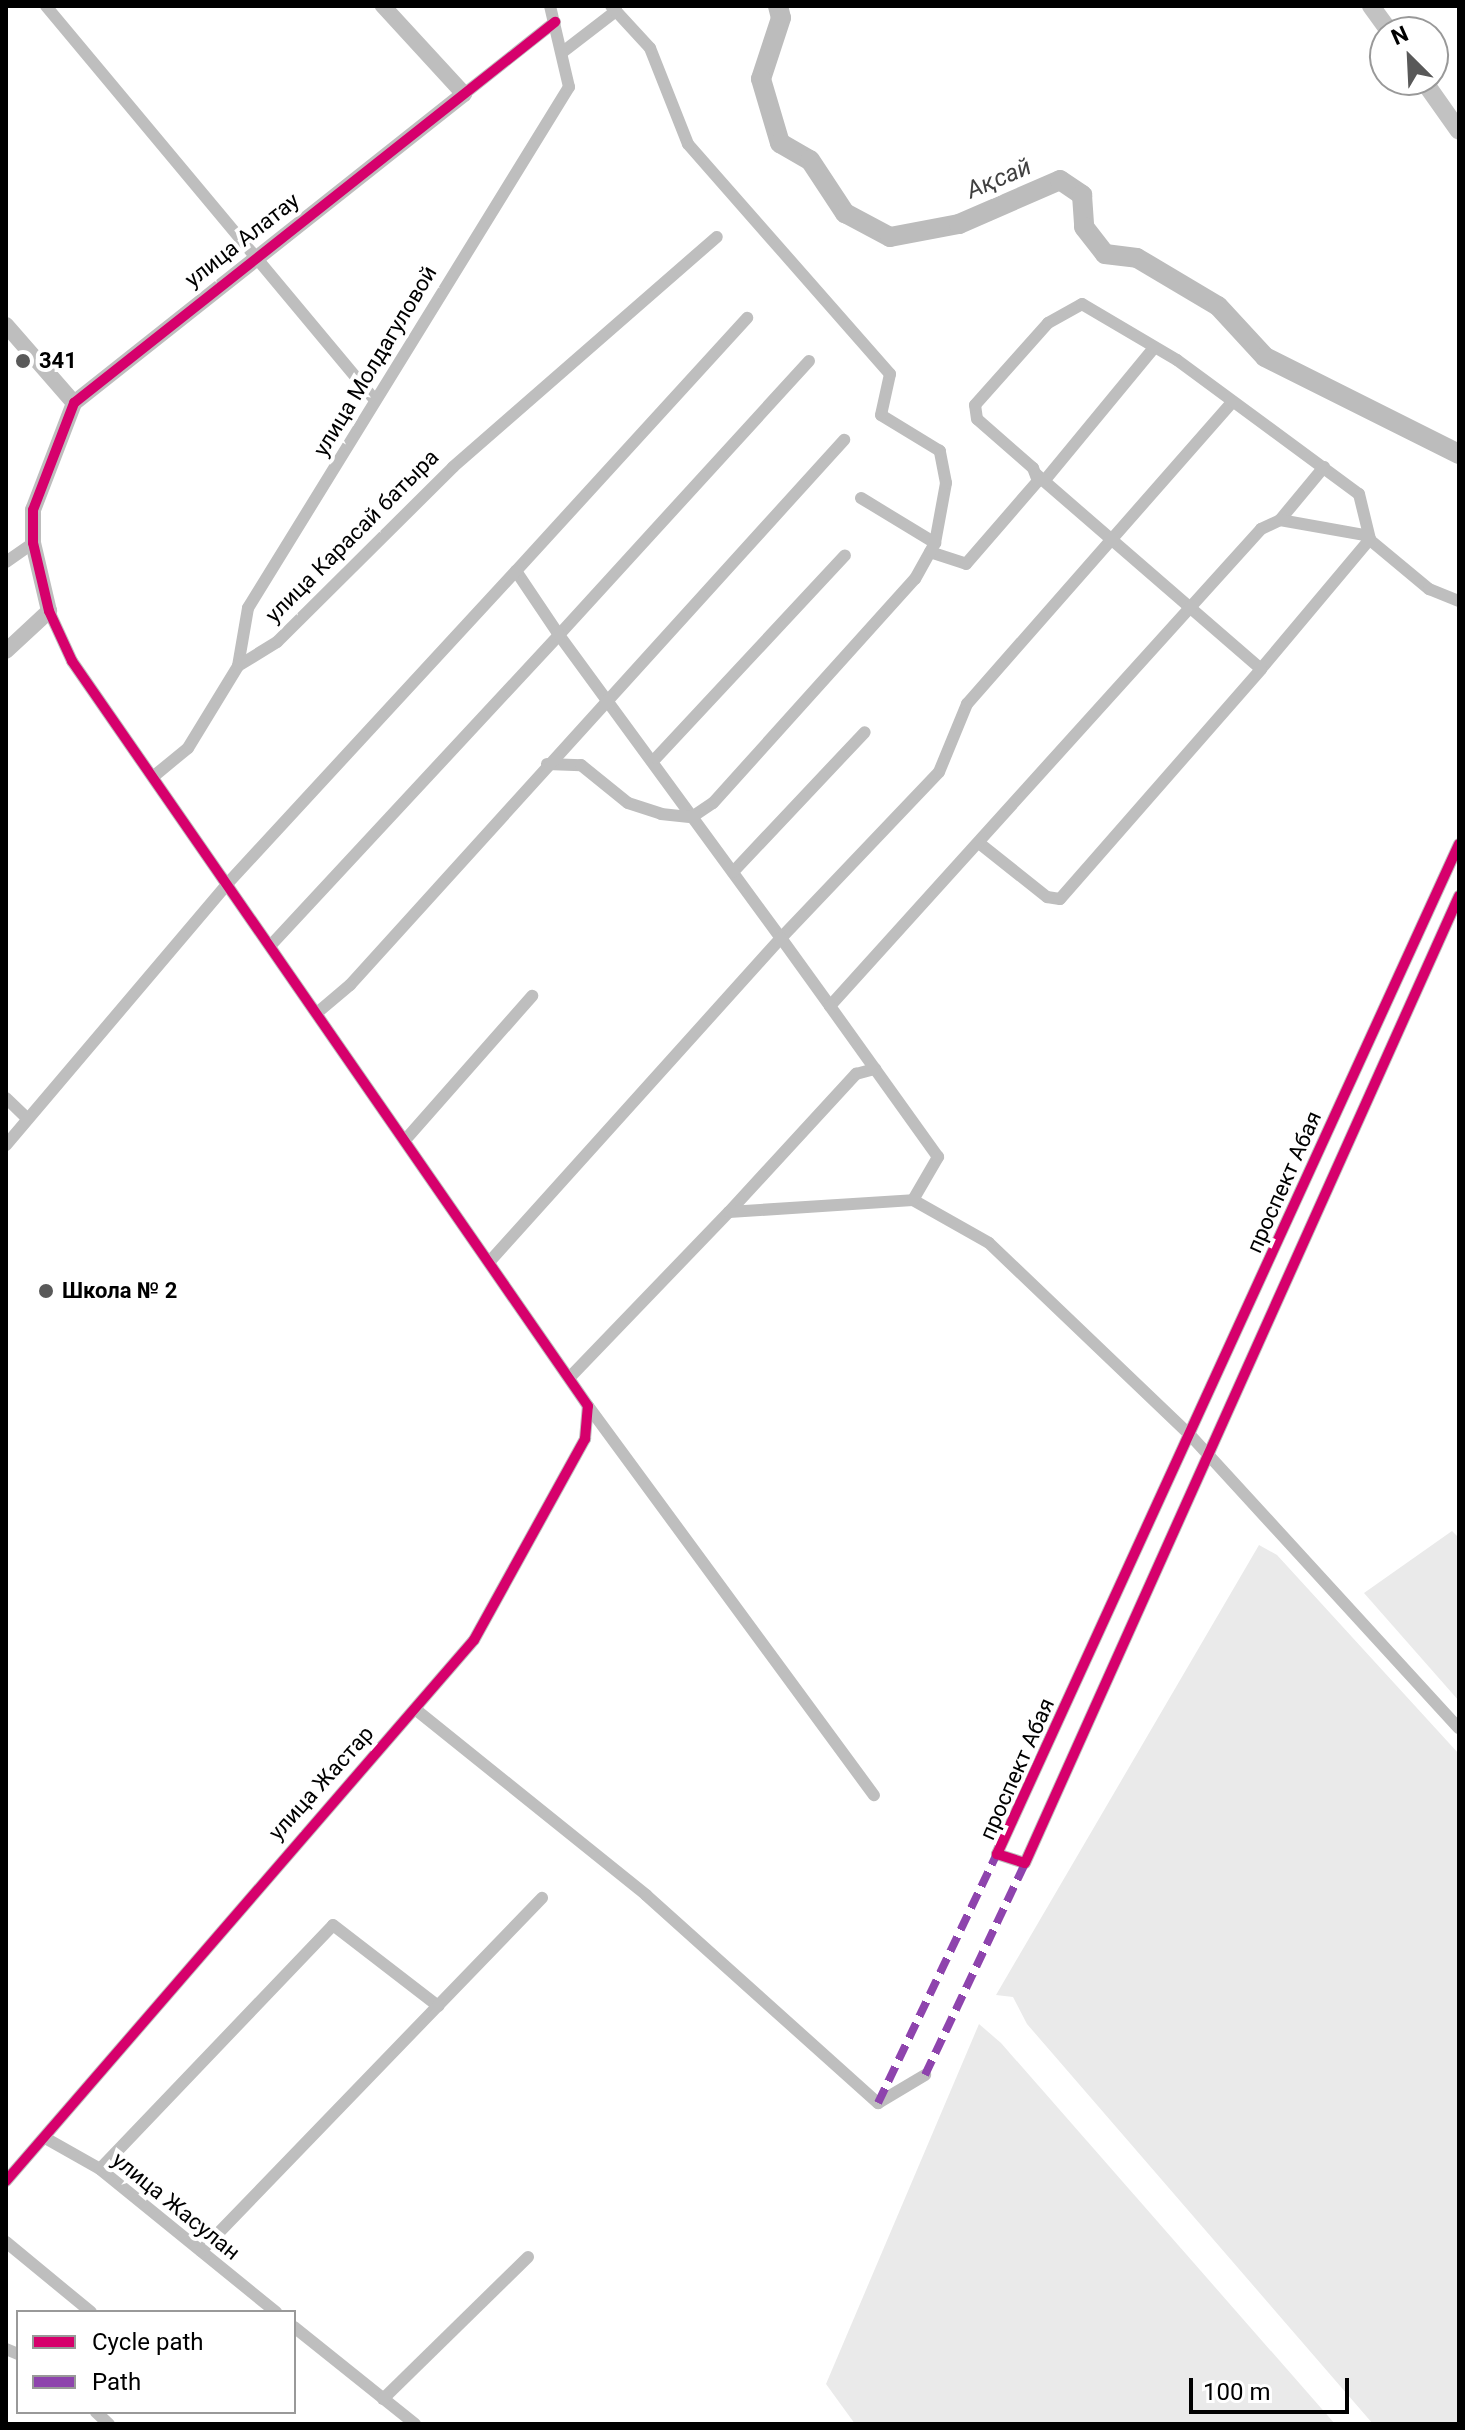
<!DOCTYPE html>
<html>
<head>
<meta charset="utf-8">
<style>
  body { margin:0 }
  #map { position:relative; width:1465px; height:2430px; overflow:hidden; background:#fff; font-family:Roboto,sans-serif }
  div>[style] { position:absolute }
  .green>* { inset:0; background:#eaeaea }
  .river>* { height:20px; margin:-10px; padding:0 10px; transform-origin:10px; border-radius:10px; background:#bcbcbc }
  .minor>* { height:12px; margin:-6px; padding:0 6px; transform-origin:6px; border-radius:6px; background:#bebebe }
  .tertiary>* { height:16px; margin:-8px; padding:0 8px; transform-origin:8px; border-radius:8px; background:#bebebe }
  .secondary>* { height:18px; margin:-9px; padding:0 9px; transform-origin:9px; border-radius:9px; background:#c2c2c2 }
  .quiet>* { height:8px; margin-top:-4px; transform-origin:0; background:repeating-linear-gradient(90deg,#8e44ad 0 16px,transparent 0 24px) }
  .cycleway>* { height:10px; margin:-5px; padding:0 5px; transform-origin:5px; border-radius:5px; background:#d6006c }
  .dots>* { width:22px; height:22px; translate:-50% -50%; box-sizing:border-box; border:4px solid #fff; border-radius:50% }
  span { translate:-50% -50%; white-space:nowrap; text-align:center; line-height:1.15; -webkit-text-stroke:8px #fff; paint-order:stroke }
  .street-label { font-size:22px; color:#000 }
  .poi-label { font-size:22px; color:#000; font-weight:700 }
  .left { translate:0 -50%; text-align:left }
  .water-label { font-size:24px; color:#414141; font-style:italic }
  .frame { position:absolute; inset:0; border:8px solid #000; pointer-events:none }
  .legend { position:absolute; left:16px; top:2310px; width:280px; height:104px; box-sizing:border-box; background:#fff; border:2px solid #999; margin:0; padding:10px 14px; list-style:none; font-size:24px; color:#000 }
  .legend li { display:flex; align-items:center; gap:16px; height:40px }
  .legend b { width:40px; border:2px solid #999 }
  .north { position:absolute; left:1369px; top:16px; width:80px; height:80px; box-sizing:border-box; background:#fff; border:2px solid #999; border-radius:50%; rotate:336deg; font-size:22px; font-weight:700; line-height:32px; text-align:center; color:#000 }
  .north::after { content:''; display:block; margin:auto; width:28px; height:36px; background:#595959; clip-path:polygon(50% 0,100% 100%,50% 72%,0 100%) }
  .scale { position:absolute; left:1189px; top:2378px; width:160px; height:36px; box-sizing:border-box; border:4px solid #000; border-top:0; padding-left:10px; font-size:24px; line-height:28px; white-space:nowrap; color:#000; -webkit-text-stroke:6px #fff; paint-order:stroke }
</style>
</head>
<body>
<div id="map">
  <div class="green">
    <div style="clip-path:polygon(1452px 1531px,1459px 1538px,1459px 1701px,1364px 1593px)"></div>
    <div style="clip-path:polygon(1259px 1545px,1277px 1555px,1459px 1754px,1459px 2424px,1373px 2424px,1027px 2024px,1013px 1997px,996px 1995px)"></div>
    <div style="clip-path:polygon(979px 2024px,1001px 2043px,1335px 2424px,855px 2424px,826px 2384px)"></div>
  </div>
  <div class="river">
    <div style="left:778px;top:6px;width:12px;rotate:76deg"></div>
    <div style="left:781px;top:18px;width:64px;rotate:108.2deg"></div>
    <div style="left:761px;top:79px;width:67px;rotate:73.5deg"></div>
    <div style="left:780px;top:143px;width:34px;rotate:30deg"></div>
    <div style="left:810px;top:160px;width:64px;rotate:56.6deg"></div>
    <div style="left:845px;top:213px;width:51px;rotate:28.1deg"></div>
    <div style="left:890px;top:237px;width:70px;rotate:-10.7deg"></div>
    <div style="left:959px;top:224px;width:110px;rotate:-23.5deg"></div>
    <div style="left:1060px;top:180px;width:27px;rotate:34deg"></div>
    <div style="left:1082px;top:195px;width:32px;rotate:86deg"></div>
    <div style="left:1084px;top:227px;width:34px;rotate:52deg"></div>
    <div style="left:1105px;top:254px;width:32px;rotate:7deg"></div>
    <div style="left:1137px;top:258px;width:94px;rotate:30.7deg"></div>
    <div style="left:1218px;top:306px;width:69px;rotate:47.3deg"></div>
    <div style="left:1265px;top:357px;width:217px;rotate:26.6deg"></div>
  </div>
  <div class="minor">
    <div style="left:46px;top:6px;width:513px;rotate:50.14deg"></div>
    <div style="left:564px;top:51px;width:66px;rotate:-37.6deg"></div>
    <div style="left:616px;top:11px;width:7px;rotate:-135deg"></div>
    <div style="left:464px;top:94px;width:116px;rotate:-38.4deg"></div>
    <div style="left:809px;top:361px;width:371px;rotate:132.4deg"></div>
    <div style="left:559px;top:635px;width:376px;rotate:53.8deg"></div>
    <div style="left:781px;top:938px;width:229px;rotate:-46.4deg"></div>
    <div style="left:939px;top:772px;width:74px;rotate:-67.6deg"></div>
    <div style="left:967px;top:704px;width:400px;rotate:-48.7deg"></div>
    <div style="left:1045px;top:480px;width:170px;rotate:-50.5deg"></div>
    <div style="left:861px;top:498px;width:87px;rotate:31.3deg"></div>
    <div style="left:1280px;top:520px;width:69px;rotate:-50.3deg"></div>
    <div style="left:930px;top:552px;width:38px;rotate:18deg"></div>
    <div style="left:966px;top:564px;width:110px;rotate:-49.1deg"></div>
    <div style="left:1038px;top:481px;width:14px;rotate:-111deg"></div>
    <div style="left:1033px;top:468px;width:74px;rotate:-138.8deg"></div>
    <div style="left:977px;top:419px;width:14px;rotate:-98deg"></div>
    <div style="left:975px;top:405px;width:110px;rotate:-48.3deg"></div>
    <div style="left:1048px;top:323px;width:39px;rotate:-29deg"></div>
    <div style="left:1082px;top:304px;width:110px;rotate:30.5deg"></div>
    <div style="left:1177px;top:360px;width:226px;rotate:36.4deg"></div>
    <div style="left:1359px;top:494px;width:46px;rotate:76.3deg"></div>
    <div style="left:1370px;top:539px;width:170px;rotate:130deg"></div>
    <div style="left:1261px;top:669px;width:298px;rotate:-139.1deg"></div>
    <div style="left:6px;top:562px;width:33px;rotate:-35deg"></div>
    <div style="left:238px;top:666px;width:59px;rotate:-80.2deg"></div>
    <div style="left:248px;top:608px;width:612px;rotate:-58.36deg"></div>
    <div style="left:569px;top:87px;width:83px;rotate:-103.2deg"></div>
    <div style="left:656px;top:758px;width:277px;rotate:-47deg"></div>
    <div style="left:547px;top:764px;width:34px;rotate:2deg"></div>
    <div style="left:581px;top:765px;width:60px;rotate:39deg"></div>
    <div style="left:628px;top:803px;width:35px;rotate:18deg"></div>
    <div style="left:661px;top:814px;width:31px;rotate:6deg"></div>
    <div style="left:692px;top:817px;width:25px;rotate:-34deg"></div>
    <div style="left:713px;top:803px;width:302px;rotate:-48deg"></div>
    <div style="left:915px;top:579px;width:41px;rotate:-60.9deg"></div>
    <div style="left:935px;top:543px;width:61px;rotate:-79.6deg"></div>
    <div style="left:946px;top:483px;width:33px;rotate:-101deg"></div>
    <div style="left:940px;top:451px;width:69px;rotate:-148.6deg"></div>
    <div style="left:881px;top:415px;width:42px;rotate:-77.6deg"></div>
    <div style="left:890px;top:374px;width:306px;rotate:-131.3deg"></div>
    <div style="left:688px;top:144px;width:103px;rotate:-111.6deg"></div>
    <div style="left:650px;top:48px;width:50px;rotate:-132.6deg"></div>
    <div style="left:154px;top:776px;width:44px;rotate:-39.5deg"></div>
    <div style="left:188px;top:748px;width:96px;rotate:-58.6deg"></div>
    <div style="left:238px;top:666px;width:46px;rotate:-31.6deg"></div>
    <div style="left:277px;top:642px;width:248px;rotate:-44.8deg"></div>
    <div style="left:453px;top:467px;width:350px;rotate:-41.1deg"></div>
    <div style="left:979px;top:843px;width:87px;rotate:38.5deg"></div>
    <div style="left:1047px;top:897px;width:13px;rotate:9deg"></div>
    <div style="left:1060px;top:899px;width:305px;rotate:-48.8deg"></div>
    <div style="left:1459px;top:844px;width:1111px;rotate:114.58deg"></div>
    <div style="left:997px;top:1854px;width:29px;rotate:18deg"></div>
    <div style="left:1025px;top:1863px;width:1060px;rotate:-65.83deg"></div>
    <div style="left:733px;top:872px;width:192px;rotate:-46.7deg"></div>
    <div style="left:271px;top:945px;width:423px;rotate:-47.1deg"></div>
    <div style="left:559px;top:635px;width:77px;rotate:-123.9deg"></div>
    <div style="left:516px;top:571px;width:343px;rotate:-47.6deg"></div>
    <div style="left:318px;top:1012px;width:42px;rotate:-40.2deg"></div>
    <div style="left:350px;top:985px;width:736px;rotate:-47.81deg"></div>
    <div style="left:6px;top:1098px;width:29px;rotate:44deg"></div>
    <div style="left:406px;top:1139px;width:191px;rotate:-48.6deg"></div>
    <div style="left:6px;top:1145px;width:343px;rotate:-49.7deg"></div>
    <div style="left:228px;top:883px;width:425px;rotate:-47.3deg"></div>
    <div style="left:913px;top:1200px;width:87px;rotate:29.5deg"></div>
    <div style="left:989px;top:1243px;width:279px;rotate:43.7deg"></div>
    <div style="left:1191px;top:1436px;width:396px;rotate:47.5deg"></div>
    <div style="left:729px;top:1212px;width:188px;rotate:-47.4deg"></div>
    <div style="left:856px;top:1074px;width:20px;rotate:-15deg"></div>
    <div style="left:491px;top:1260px;width:433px;rotate:-48deg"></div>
    <div style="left:781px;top:938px;width:84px;rotate:54.2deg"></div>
    <div style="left:830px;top:1006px;width:643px;rotate:-47.9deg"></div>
    <div style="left:1261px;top:529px;width:21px;rotate:-25deg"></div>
    <div style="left:1280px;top:520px;width:85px;rotate:10.1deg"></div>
    <div style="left:1364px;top:535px;width:85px;rotate:39.7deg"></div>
    <div style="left:1429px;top:589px;width:32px;rotate:22deg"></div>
    <div style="left:572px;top:1375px;width:226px;rotate:-46.1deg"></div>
    <div style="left:729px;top:1212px;width:184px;rotate:-3.7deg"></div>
    <div style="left:913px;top:1200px;width:50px;rotate:-59.8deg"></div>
    <div style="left:938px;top:1157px;width:186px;rotate:-125.6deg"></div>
    <div style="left:588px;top:1406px;width:483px;rotate:53.7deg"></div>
    <div style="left:415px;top:1709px;width:297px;rotate:38.8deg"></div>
    <div style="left:646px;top:1895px;width:312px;rotate:41.9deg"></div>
    <div style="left:878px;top:2103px;width:55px;rotate:-30.8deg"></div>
    <div style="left:47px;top:2139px;width:61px;rotate:29.5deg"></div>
    <div style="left:100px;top:2169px;width:227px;rotate:39.1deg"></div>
    <div style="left:100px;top:2169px;width:337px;rotate:-46.3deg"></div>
    <div style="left:333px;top:1925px;width:133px;rotate:37.6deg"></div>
    <div style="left:6px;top:2181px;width:715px;rotate:-49.14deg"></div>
    <div style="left:474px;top:1640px;width:230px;rotate:-61.1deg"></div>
    <div style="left:585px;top:1439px;width:33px;rotate:-85deg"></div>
    <div style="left:588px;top:1406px;width:906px;rotate:-124.71deg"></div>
    <div style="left:72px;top:661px;width:55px;rotate:-114.7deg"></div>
    <div style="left:6px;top:2242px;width:110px;rotate:39.5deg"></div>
    <div style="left:201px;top:2251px;width:491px;rotate:-46deg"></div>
    <div style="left:294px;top:2327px;width:155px;rotate:38.7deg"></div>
    <div style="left:6px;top:2349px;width:13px;rotate:23deg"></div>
    <div style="left:383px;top:2399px;width:203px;rotate:-44.4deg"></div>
    <div style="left:96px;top:2412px;width:18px;rotate:43deg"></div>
  </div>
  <div class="tertiary">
    <div style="left:6px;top:325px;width:103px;rotate:48.9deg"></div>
    <div style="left:6px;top:651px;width:59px;rotate:-42.9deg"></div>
    <div style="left:49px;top:611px;width:70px;rotate:-103.2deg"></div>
    <div style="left:33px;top:543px;width:33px;rotate:-90deg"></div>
    <div style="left:33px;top:510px;width:115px;rotate:-69deg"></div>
    <div style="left:74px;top:403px;width:498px;rotate:-38.4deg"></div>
    <div style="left:464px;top:94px;width:120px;rotate:-132.6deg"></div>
  </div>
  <div class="secondary">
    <div style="left:1371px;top:6px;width:32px;rotate:54deg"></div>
    <div style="left:1423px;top:80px;width:62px;rotate:54.8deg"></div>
  </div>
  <div class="quiet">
    <div style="left:925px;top:2075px;width:234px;rotate:-64.7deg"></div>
    <div style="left:878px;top:2103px;width:276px;rotate:-64.5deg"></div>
  </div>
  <div class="cycleway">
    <div style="left:1459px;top:844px;width:1111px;rotate:114.58deg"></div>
    <div style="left:997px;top:1854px;width:29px;rotate:18deg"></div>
    <div style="left:1025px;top:1863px;width:1060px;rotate:-65.83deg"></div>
    <div style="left:6px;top:2181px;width:715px;rotate:-49.14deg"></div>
    <div style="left:474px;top:1640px;width:230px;rotate:-61.1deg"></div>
    <div style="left:585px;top:1439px;width:33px;rotate:-85deg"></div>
    <div style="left:588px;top:1406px;width:906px;rotate:-124.71deg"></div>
    <div style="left:72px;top:661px;width:55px;rotate:-114.7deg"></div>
    <div style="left:49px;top:611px;width:70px;rotate:-103.2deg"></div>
    <div style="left:33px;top:543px;width:33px;rotate:-90deg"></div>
    <div style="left:33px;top:510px;width:115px;rotate:-69deg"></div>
    <div style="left:74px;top:403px;width:614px;rotate:-38.38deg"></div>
  </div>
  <div class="dots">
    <div style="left:23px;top:361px;background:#595959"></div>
    <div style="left:46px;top:1291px;background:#595959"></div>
  </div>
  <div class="street-label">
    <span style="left:242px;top:240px;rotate:-38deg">улица Алатау</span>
    <span style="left:375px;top:361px;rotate:-59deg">улица Молдагуловой</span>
    <span style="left:352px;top:536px;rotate:-45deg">улица Карасай батыра</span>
    <span style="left:1284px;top:1182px;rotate:-66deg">проспект Абая</span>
    <span style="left:1017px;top:1769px;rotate:-66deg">проспект Абая</span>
    <span style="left:321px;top:1783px;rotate:-48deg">улица Жастар</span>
    <span style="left:176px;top:2206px;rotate:39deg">улица Жасулан</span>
  </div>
  <div class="poi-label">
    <span class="left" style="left:39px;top:361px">341</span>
    <span class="left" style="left:62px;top:1291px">Школа № 2</span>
  </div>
  <div class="water-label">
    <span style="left:999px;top:179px;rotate:-23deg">Ақсай</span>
  </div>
  <div class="frame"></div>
  <ul class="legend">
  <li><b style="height:10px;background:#d6006c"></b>Cycle path</li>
  <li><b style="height:10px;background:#8e44ad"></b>Path</li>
  </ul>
  <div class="north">N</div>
  <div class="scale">100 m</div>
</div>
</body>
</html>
